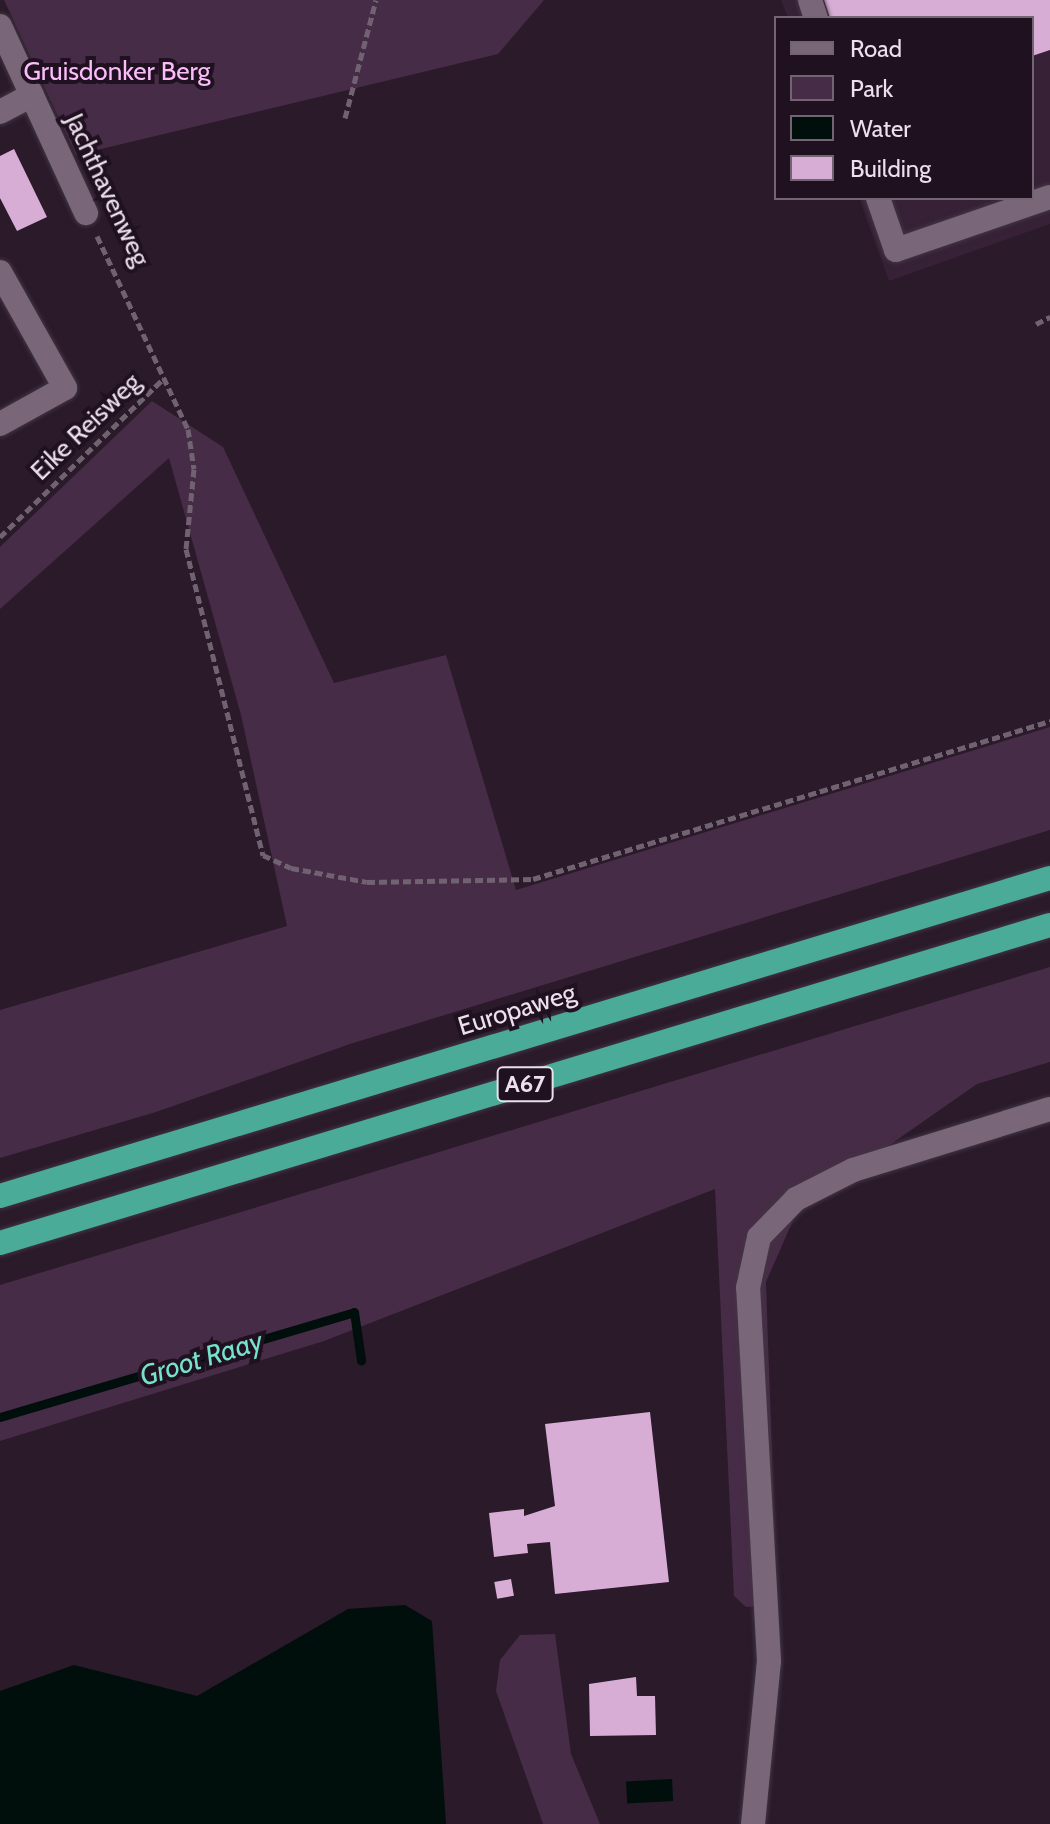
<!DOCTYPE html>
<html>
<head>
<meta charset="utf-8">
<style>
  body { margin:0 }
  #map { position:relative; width:1050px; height:1824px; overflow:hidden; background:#2a1a2a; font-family:Cabin,sans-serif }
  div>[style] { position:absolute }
  .built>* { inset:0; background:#362136 }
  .green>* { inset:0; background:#472c47 }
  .water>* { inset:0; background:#000f0b; transform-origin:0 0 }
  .stream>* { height:9px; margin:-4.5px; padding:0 4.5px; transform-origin:4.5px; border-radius:4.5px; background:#000f0b }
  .building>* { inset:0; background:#d7add6; transform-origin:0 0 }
  .path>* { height:5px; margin-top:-2.5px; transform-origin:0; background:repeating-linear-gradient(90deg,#706270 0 8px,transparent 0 12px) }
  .roads { filter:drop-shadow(0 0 2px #423542) drop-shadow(0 0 2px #423542) }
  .minor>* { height:24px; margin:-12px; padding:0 12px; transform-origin:12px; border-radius:12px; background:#796679 }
  .highway>* { height:24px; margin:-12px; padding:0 12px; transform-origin:12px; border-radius:12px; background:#4aab99 }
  span { translate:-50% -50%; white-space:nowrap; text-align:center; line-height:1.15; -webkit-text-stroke:8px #201120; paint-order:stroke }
  .shield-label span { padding:2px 6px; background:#201120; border:2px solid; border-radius:6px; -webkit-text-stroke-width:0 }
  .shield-label { font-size:24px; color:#ece0eb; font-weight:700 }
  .park-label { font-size:26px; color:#fabdf9 }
  .street-label { font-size:26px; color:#ece0eb }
  .water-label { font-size:28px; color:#77e2cc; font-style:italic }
  .legend { position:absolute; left:774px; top:16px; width:260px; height:184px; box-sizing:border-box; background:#201120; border:2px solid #726471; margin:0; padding:10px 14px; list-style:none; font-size:24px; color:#ece0eb }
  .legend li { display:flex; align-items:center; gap:16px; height:40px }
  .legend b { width:40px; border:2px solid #726471 }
</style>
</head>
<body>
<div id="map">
  <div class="built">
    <div style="clip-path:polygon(781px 0,1050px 0,1050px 224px,889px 281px,859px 198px,1032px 198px,1032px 18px,788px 18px)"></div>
  </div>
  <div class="green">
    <div style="clip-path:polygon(4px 0,544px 0,498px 54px,76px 155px)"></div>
    <div style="clip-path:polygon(152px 401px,223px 447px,334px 683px,446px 655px,516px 890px,1050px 727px,1050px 830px,350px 1044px,156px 1112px,0 1158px,0 1010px,287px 926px,241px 715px,169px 458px,0 609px,0 547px)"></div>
    <div style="clip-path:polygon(1050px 967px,1050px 1062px,977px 1084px,798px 1209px,766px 1282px,777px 1605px,746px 1607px,734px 1596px,715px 1189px,324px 1341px,0 1441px,0 1285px)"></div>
    <div style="clip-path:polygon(555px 1634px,571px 1754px,600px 1824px,543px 1824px,496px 1691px,500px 1660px,520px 1635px)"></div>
  </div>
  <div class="water">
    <div style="clip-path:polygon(405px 1605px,432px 1621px,446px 1824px,0 1824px,0 1691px,74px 1665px,197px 1696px,348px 1609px)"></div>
    <div style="left:672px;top:1779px;width:22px;height:46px;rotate:87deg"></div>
  </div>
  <div class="stream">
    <div style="left:0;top:1417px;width:369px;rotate:-16.5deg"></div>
    <div style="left:354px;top:1312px;width:49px;rotate:81.7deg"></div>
  </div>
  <div class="building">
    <div style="clip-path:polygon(824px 0,1050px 0,1050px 50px,1032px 56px,1032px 18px,830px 18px)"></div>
    <div style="clip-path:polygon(14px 149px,47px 217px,17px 231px,0 198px,0 156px)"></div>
    <div style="clip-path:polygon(650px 1412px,669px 1582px,555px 1594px,550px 1542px,527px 1544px,528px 1553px,494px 1557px,489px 1513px,524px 1509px,524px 1516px,555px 1506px,545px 1424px)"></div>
    <div style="left:511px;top:1579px;width:17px;height:17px;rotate:80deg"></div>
    <div style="clip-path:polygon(636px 1677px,637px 1696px,655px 1696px,656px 1735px,590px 1736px,589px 1684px)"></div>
  </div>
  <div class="path">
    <div style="left:345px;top:118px;width:122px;rotate:-75.3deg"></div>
    <div style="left:97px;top:236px;width:213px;rotate:64.8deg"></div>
    <div style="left:188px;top:429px;width:40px;rotate:81.5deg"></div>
    <div style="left:194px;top:469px;width:80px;rotate:95.7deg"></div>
    <div style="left:186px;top:549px;width:316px;rotate:75.9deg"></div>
    <div style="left:263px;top:855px;width:31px;rotate:25deg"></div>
    <div style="left:291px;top:868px;width:77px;rotate:10.4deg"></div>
    <div style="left:367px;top:882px;width:166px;rotate:-1deg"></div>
    <div style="left:533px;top:879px;width:541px;rotate:-16.99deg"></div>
    <div style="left:1036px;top:324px;width:16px;rotate:-27deg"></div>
    <div style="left:0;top:537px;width:228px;rotate:-44.1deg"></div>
  </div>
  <div class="roads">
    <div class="minor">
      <div style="left:810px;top:0;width:19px;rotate:72deg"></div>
      <div style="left:0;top:26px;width:206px;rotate:65.3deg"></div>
      <div style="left:0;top:112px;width:36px;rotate:-28deg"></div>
      <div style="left:878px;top:198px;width:55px;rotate:70.9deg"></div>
      <div style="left:896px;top:250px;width:163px;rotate:-19deg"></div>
      <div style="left:0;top:272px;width:133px;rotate:60.7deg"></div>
      <div style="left:65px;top:388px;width:74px;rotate:151deg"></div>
      <div style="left:753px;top:1824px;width:164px;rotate:-84.4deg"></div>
      <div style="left:769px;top:1661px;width:374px;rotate:-93.2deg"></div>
      <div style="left:748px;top:1288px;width:52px;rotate:-77.8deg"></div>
      <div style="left:759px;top:1237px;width:53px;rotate:-45.8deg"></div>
      <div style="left:796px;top:1199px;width:64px;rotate:-27deg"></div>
      <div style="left:853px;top:1170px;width:206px;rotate:-17.2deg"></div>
    </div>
    <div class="highway">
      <div style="left:0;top:1196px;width:1097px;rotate:-16.85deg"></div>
      <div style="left:0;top:1243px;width:1097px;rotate:-16.85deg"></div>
    </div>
  </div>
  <div class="shield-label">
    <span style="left:525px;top:1084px">A67</span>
  </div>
  <div class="park-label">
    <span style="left:117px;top:72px">Gruisdonker Berg</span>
  </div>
  <div class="street-label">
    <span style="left:107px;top:190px;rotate:65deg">Jachthavenweg</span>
    <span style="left:86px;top:427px;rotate:-44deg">Eike Reisweg</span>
    <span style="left:517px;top:1010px;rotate:-17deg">Europaweg</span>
  </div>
  <div class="water-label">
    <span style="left:201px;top:1358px;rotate:-17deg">Groot Raay</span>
  </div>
  <ul class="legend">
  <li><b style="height:10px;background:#796679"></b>Road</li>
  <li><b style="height:22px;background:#472c47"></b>Park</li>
  <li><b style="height:22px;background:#000f0b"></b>Water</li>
  <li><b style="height:22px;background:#d7add6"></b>Building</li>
  </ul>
</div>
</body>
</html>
